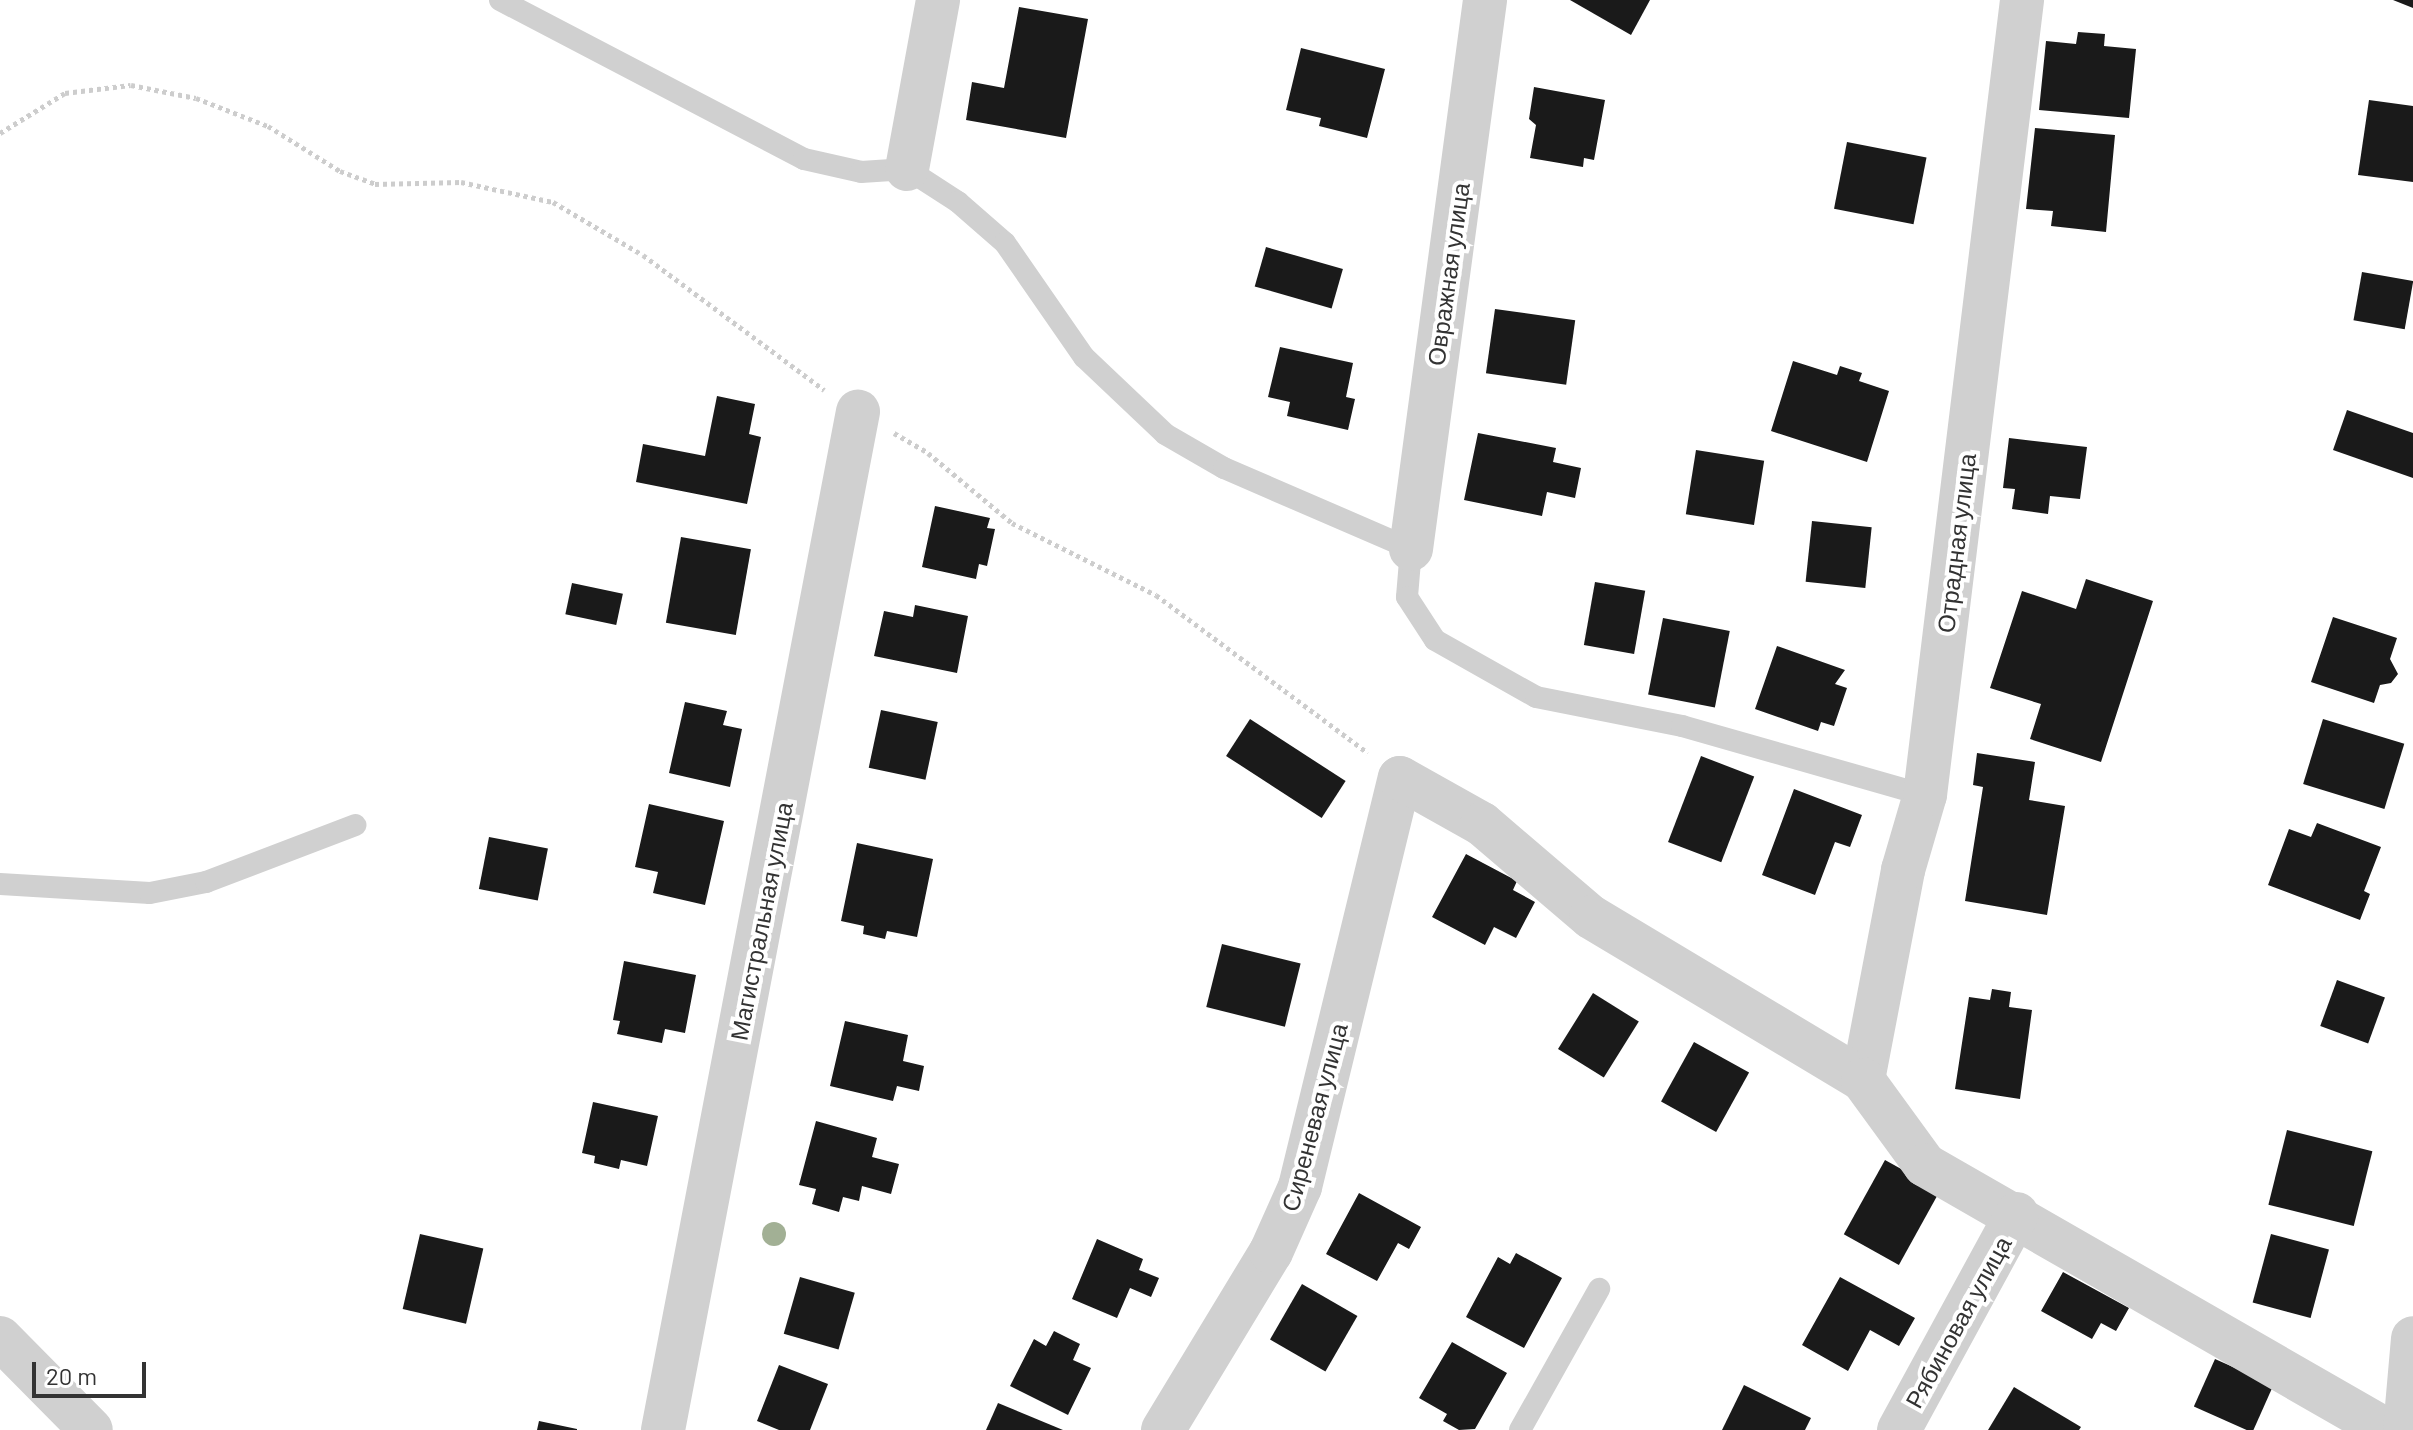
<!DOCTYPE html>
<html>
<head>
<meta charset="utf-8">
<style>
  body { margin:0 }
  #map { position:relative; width:2413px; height:1430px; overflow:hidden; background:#fff; font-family:Barlow,sans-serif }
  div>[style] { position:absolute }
  .building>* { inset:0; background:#1a1a1a; transform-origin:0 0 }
  .path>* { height:5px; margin-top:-2.5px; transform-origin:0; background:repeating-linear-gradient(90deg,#cdcdcd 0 4px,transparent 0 8px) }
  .service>* { height:22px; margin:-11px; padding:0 11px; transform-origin:11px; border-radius:11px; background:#d0d0d0 }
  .minor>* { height:44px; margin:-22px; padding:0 22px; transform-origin:22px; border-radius:22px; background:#d0d0d0 }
  .trees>* { width:24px; height:24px; margin:-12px; border-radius:50%; background:#a2b095 }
  span { translate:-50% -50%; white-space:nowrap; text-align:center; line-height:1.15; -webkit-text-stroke:8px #fff; paint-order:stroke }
  .street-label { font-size:24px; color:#333 }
  .scale { position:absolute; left:32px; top:1362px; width:114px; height:36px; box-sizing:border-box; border:4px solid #333; border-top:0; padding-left:10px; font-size:24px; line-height:28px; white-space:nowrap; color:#333; -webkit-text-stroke:6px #fff; paint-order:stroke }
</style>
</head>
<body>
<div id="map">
  <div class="building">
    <div style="clip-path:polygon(1570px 0,1650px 0,1631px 35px)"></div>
    <div style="clip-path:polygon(2393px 0,2413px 0,2413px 8px)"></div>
    <div style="clip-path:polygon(1019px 7px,1088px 19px,1066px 138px,966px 120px,972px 82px,1004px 88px)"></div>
    <div style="clip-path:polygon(2078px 32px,2105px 34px,2104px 46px,2136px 49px,2129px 118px,2039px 110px,2046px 41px,2076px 44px)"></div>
    <div style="clip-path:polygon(1301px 48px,1385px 69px,1367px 138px,1319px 126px,1321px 118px,1286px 110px)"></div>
    <div style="clip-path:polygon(1534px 87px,1605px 100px,1594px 160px,1584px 158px,1583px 167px,1530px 158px,1536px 125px,1529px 119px)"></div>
    <div style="clip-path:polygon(2369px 100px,2413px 106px,2413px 182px,2358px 175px)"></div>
    <div style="clip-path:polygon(2035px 128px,2115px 135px,2106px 232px,2051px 226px,2053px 211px,2026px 209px)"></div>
    <div style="left:1847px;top:142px;width:81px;height:68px;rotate:11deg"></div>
    <div style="left:1266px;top:247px;width:80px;height:41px;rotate:16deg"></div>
    <div style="left:2362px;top:272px;width:52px;height:49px;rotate:10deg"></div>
    <div style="left:1495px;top:309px;width:81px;height:65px;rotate:8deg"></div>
    <div style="clip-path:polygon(1280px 347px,1353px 363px,1346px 397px,1355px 399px,1348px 430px,1287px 416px,1290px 402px,1268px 397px)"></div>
    <div style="clip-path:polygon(1793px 361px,1837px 375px,1840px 366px,1862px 373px,1859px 381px,1889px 391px,1867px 462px,1771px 431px)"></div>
    <div style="clip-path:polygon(717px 396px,755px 404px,749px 434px,761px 437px,747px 504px,636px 482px,643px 444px,705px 456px)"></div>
    <div style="clip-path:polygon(2347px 410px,2413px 433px,2413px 478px,2333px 450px)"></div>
    <div style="clip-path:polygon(1478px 433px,1556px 448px,1553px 462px,1581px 468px,1575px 498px,1547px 492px,1542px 516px,1464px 500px)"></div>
    <div style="clip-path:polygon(2009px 438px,2087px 447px,2080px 499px,2050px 496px,2048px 514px,2012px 509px,2015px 489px,2003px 488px)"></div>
    <div style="left:1696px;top:450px;width:69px;height:65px;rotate:9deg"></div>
    <div style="clip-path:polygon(935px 506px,990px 518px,987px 528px,995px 529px,987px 566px,979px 564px,976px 579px,922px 567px)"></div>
    <div style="left:1812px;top:521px;width:60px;height:61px;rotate:6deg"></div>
    <div style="left:681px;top:537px;width:71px;height:87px;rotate:10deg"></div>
    <div style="clip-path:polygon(2086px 579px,2153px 601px,2101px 762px,2030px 739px,2041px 704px,1990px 688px,2022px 591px,2076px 609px)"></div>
    <div style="left:1595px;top:582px;width:51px;height:64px;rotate:10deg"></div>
    <div style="left:572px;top:583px;width:52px;height:32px;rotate:12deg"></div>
    <div style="clip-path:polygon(915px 605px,968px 616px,957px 673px,874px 656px,884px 611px,913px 617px)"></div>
    <div style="clip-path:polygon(2333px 617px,2397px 638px,2390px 659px,2398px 674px,2391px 683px,2380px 685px,2374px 703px,2311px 682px)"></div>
    <div style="left:1663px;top:618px;width:68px;height:78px;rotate:11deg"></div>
    <div style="clip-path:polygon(1777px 646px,1845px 670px,1835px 684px,1847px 688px,1834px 726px,1821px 722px,1818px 731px,1755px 709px)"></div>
    <div style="clip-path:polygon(685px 702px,727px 711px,723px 725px,742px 729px,730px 787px,669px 773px)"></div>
    <div style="left:881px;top:710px;width:58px;height:59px;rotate:12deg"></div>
    <div style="left:1250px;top:719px;width:114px;height:44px;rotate:33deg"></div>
    <div style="left:2323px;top:719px;width:85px;height:68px;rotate:17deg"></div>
    <div style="clip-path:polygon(1977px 753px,2035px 762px,2029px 800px,2065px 806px,2047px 915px,1965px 901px,1983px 787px,1973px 785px)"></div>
    <div style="left:1701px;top:756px;width:57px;height:92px;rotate:21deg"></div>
    <div style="clip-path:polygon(1794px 789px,1862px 815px,1850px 847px,1835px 842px,1815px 895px,1762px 875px)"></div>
    <div style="clip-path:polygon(649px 804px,724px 821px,705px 905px,653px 893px,658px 872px,635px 867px)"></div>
    <div style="clip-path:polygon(2317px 823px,2381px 847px,2364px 891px,2370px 894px,2360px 920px,2268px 885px,2289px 829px,2311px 837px)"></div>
    <div style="left:489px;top:837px;width:60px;height:53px;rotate:11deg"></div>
    <div style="clip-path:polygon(857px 843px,933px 859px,917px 937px,887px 931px,885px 939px,863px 934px,864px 926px,841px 921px)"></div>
    <div style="clip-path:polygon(1466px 854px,1517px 881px,1513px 890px,1535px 902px,1516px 938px,1494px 927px,1485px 945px,1432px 917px)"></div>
    <div style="left:1222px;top:944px;width:81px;height:65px;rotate:14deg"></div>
    <div style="clip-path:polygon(624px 961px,696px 975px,685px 1033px,665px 1029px,662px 1043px,617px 1034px,620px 1021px,613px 1020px)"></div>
    <div style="left:2337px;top:980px;width:51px;height:49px;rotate:20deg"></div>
    <div style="clip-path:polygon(1992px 989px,2011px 992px,2009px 1007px,2032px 1010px,2020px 1099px,1955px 1089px,1969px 997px,1990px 1000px)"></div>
    <div style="left:1593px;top:993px;width:54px;height:66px;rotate:32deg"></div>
    <div style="clip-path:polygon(845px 1021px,908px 1035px,903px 1061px,924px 1066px,919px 1091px,897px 1086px,893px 1101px,830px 1086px)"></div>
    <div style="left:1694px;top:1042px;width:63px;height:68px;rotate:29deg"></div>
    <div style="clip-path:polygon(593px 1102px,658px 1116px,647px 1166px,621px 1160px,619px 1169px,594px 1163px,595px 1156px,582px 1153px)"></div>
    <div style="clip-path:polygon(816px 1121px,877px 1138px,872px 1157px,899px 1164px,891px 1194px,862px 1186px,859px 1201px,843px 1197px,839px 1212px,812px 1204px,816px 1189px,799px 1185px)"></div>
    <div style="left:2287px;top:1130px;width:88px;height:77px;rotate:14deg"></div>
    <div style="left:1885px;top:1160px;width:63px;height:85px;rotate:29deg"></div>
    <div style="clip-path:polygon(1359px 1193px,1421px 1227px,1409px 1249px,1398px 1243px,1377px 1281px,1326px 1254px)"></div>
    <div style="left:420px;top:1234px;width:65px;height:77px;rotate:13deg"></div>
    <div style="left:2271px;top:1234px;width:60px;height:71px;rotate:15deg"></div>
    <div style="clip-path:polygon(1097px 1239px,1143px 1259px,1139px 1270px,1159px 1278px,1151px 1297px,1130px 1288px,1117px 1318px,1072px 1299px)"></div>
    <div style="clip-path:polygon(1516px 1253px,1562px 1278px,1524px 1348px,1466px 1317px,1498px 1257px,1510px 1264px)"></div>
    <div style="clip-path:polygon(2063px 1272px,2129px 1308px,2116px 1331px,2101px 1323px,2092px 1339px,2041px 1311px)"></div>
    <div style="left:800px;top:1277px;width:57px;height:59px;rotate:16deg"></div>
    <div style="clip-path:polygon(1840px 1277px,1915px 1318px,1899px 1346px,1870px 1330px,1848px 1371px,1802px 1345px)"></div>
    <div style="left:1302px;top:1284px;width:64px;height:64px;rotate:30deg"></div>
    <div style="clip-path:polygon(1054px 1331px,1080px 1344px,1073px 1360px,1091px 1368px,1068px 1415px,1010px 1386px,1034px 1339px,1046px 1346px)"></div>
    <div style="clip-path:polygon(1452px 1342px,1507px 1373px,1475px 1429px,1459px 1430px,1443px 1421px,1447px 1414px,1419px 1398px)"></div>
    <div style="left:2215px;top:1359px;width:64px;height:52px;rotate:24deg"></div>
    <div style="clip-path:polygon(779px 1365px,828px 1384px,810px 1430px,779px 1430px,757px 1421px)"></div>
    <div style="clip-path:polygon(1744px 1385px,1811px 1418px,1805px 1430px,1722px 1430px)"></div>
    <div style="clip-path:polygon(2014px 1387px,2081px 1427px,2079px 1430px,1988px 1430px)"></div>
    <div style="clip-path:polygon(998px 1403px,1063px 1430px,986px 1430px)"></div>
    <div style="clip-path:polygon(539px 1421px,577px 1429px,577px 1430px,537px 1430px)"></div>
  </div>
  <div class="path">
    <div style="left:0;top:133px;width:76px;rotate:-31.6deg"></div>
    <div style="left:65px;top:93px;width:66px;rotate:-6.9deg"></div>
    <div style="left:131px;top:85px;width:66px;rotate:11.3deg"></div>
    <div style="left:196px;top:98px;width:77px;rotate:21.3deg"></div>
    <div style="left:268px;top:126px;width:85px;rotate:32deg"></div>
    <div style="left:340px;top:171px;width:37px;rotate:20deg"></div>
    <div style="left:375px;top:184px;width:86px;rotate:-1.3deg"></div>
    <div style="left:461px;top:182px;width:94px;rotate:12.3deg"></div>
    <div style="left:553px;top:202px;width:104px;rotate:30.5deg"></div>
    <div style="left:643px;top:255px;width:226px;rotate:36.7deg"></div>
    <div style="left:894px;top:433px;width:39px;rotate:30deg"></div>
    <div style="left:928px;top:453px;width:109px;rotate:39.8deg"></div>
    <div style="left:1012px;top:523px;width:161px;rotate:26.6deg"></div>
    <div style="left:1156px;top:595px;width:264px;rotate:36.7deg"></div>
  </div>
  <div class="service">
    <div style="left:500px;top:0;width:343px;rotate:27.6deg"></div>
    <div style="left:804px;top:159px;width:58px;rotate:12.8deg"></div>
    <div style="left:861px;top:172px;width:46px;rotate:-3.7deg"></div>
    <div style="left:907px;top:169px;width:61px;rotate:32.9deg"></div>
    <div style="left:958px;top:202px;width:62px;rotate:41.1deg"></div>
    <div style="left:1005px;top:243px;width:139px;rotate:55.3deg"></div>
    <div style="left:1084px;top:357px;width:112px;rotate:43.5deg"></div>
    <div style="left:1165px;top:434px;width:68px;rotate:30deg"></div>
    <div style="left:1224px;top:468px;width:204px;rotate:23.4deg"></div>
    <div style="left:1411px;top:549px;width:48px;rotate:94.8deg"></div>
    <div style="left:1407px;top:597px;width:51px;rotate:56.9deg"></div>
    <div style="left:1435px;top:640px;width:116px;rotate:29.4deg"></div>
    <div style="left:1536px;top:697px;width:149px;rotate:11.2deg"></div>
    <div style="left:1682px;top:726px;width:253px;rotate:15.9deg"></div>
    <div style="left:0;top:884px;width:150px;rotate:3.4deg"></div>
    <div style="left:150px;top:893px;width:57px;rotate:-11.1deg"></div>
    <div style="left:206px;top:882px;width:160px;rotate:-20.9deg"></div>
    <div style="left:1520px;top:1430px;width:162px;rotate:-60.7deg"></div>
  </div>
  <div class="minor">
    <div style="left:907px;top:169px;width:172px;rotate:-79.6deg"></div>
    <div style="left:1411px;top:549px;width:554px;rotate:-82.32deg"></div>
    <div style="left:1863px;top:1080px;width:214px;rotate:-79.2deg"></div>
    <div style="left:1903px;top:870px;width:78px;rotate:-73.7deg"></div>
    <div style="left:1925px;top:795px;width:801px;rotate:-83.04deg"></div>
    <div style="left:0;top:1338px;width:129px;rotate:45.3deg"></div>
    <div style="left:663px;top:1430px;width:1037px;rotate:-79.16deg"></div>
    <div style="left:1163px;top:1430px;width:208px;rotate:-58.8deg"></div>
    <div style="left:1271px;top:1252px;width:71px;rotate:-66deg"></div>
    <div style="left:1300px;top:1187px;width:421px;rotate:-76.3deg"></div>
    <div style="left:1400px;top:778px;width:94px;rotate:29.3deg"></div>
    <div style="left:1482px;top:824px;width:143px;rotate:40.5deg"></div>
    <div style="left:1591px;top:917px;width:317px;rotate:30.9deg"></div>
    <div style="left:1863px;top:1080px;width:105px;rotate:53.9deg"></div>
    <div style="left:1925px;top:1165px;width:532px;rotate:29.89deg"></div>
    <div style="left:1899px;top:1430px;width:246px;rotate:-61.4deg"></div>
    <div style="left:2405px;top:1430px;width:92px;rotate:-85deg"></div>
  </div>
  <div class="trees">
    <div style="left:774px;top:1234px"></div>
  </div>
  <div class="street-label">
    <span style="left:1448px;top:274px;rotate:-82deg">Овражная улица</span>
    <span style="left:1956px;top:543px;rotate:-83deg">Отрадная улица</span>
    <span style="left:761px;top:921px;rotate:-79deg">Магистральная улица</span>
    <span style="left:1314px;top:1117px;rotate:-75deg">Сиреневая улица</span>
    <span style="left:1958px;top:1322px;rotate:-61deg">Рябиновая улица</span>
  </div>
  <div class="scale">20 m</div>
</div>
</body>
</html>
